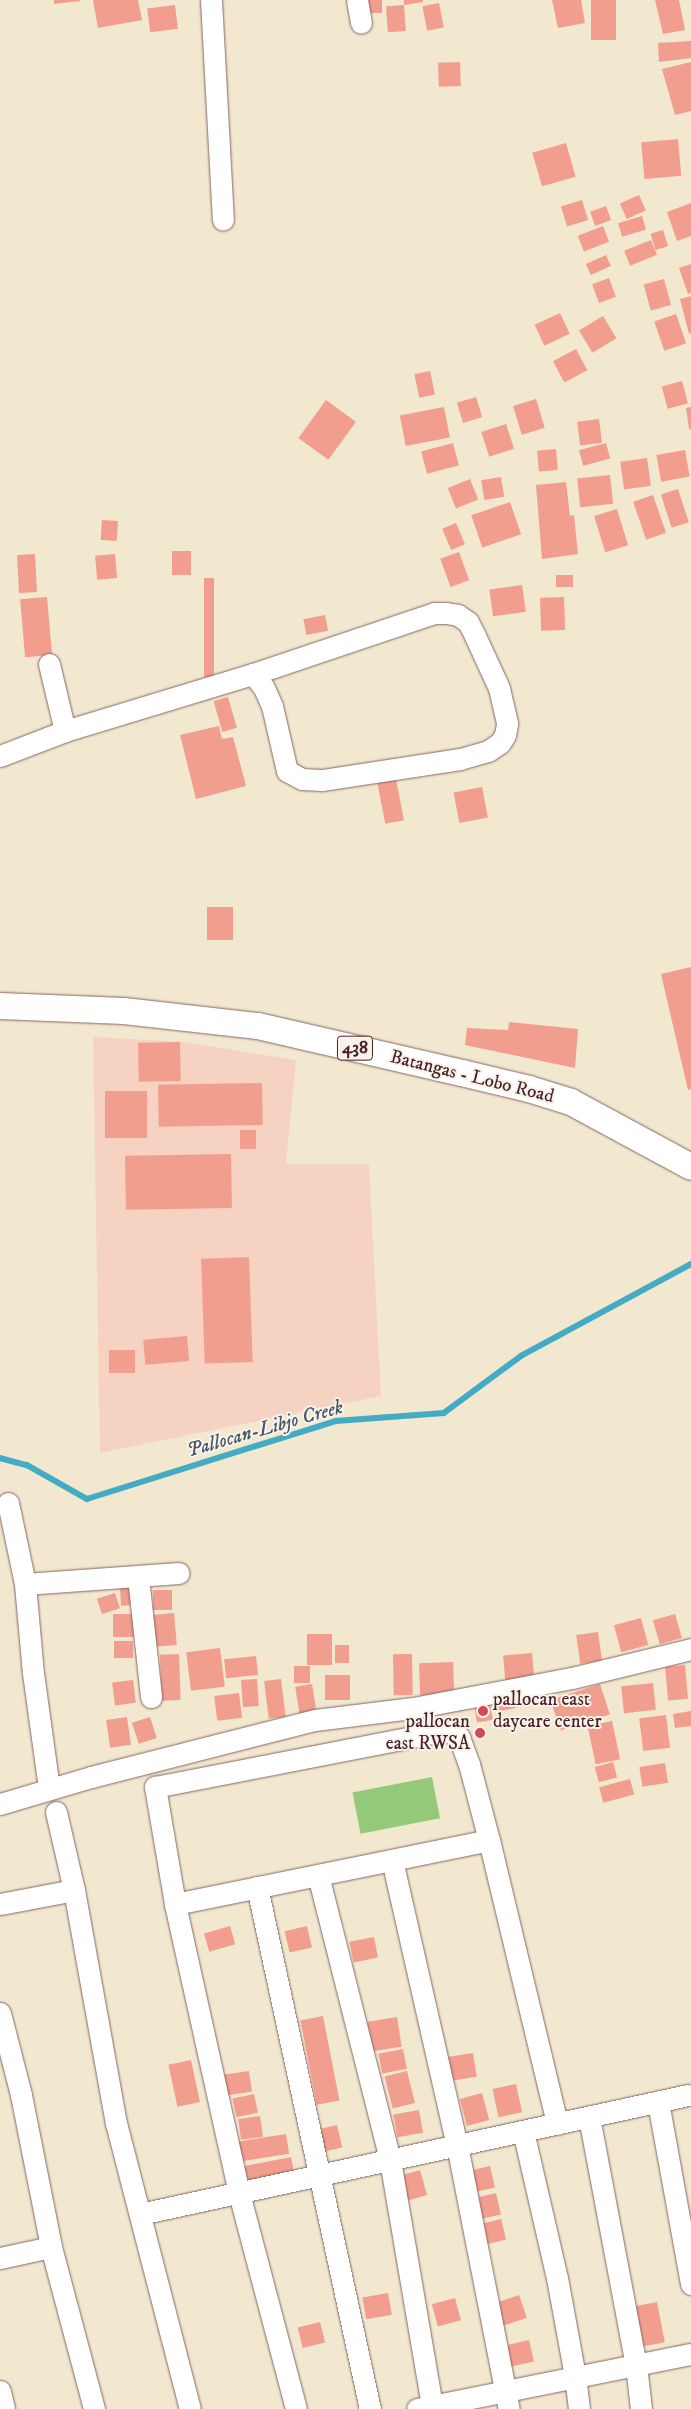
<!DOCTYPE html>
<html>
<head>
<meta charset="utf-8">
<style>
  body { margin:0 }
  #map { position:relative; width:691px; height:2409px; overflow:hidden; background:#f2e7cf; font-family:"IM FELL DW Pica",serif }
  div>[style] { position:absolute }
  .built>* { inset:0; background:#f6d2c3 }
  .green>* { inset:0; background:#95c97a; transform-origin:0 0 }
  .stream>* { height:5.5px; margin:-2.75px; padding:0 2.75px; transform-origin:2.75px; border-radius:2.75px; background:#43abc3 }
  .building>* { inset:0; background:#f29e8e; transform-origin:0 0 }
  .round { border-radius:50% }
  .roads { filter:drop-shadow(0 0 1px #856564) drop-shadow(0 0 1px #856564) }
  .minor>* { height:21px; margin:-10.5px; padding:0 10.5px; transform-origin:10.5px; border-radius:10.5px; background:#fff }
  .major>* { height:26px; margin:-13px; padding:0 13px; transform-origin:13px; border-radius:13px; background:#fff }
  .dots>* { width:14px; height:14px; translate:-50% -50%; box-sizing:border-box; border:2px solid #f7f3e8; border-radius:50% }
  span { translate:-50% -50%; white-space:nowrap; text-align:center; line-height:1.15; -webkit-text-stroke:4px #f7f3e8; paint-order:stroke }
  .shield-label span { padding:1px 4px; background:#f7f3e8; border:1px solid; border-radius:4px; -webkit-text-stroke-width:0 }
  .shield-label { font-size:18px; color:#4a1f2b; font-weight:700 }
  .street-label { font-size:19px; color:#4a1f2b }
  .poi-label { font-size:19px; color:#4a1f2b }
  .left { translate:0 -50%; text-align:left }
  .right { translate:-100% -50%; text-align:right }
  .water-label { font-size:20px; color:#475768; font-style:italic }
</style>
</head>
<body>
<div id="map">
  <div class="built">
    <div style="clip-path:polygon(93px 1037px,185px 1042px,296px 1060px,286px 1164px,369px 1164px,381px 1396px,100px 1453px)"></div>
  </div>
  <div class="green">
    <div style="left:432px;top:1777px;width:42px;height:81px;rotate:79deg"></div>
  </div>
  <div class="stream">
    <div style="left:0;top:1458px;width:28px;rotate:15deg"></div>
    <div style="left:27px;top:1465px;width:69px;rotate:29.5deg"></div>
    <div style="left:87px;top:1499px;width:261px;rotate:-17.4deg"></div>
    <div style="left:336px;top:1421px;width:108px;rotate:-4.2deg"></div>
    <div style="left:444px;top:1413px;width:96px;rotate:-36.5deg"></div>
    <div style="left:521px;top:1356px;width:193px;rotate:-28.4deg"></div>
  </div>
  <div class="building">
    <div style="clip-path:polygon(54px 0,80px 0,80px 1px,54px 4px)"></div>
    <div style="clip-path:polygon(93px 0,138px 0,142px 20px,98px 28px)"></div>
    <div style="left:360px;top:0;width:22px;height:13px"></div>
    <div style="clip-path:polygon(404px 0,423px 0,423px 2px,404px 5px)"></div>
    <div style="clip-path:polygon(552px 0,581px 0,585px 23px,558px 28px)"></div>
    <div style="left:591px;top:0;width:25px;height:40px"></div>
    <div style="clip-path:polygon(655px 0,679px 0,685px 30px,663px 34px)"></div>
    <div style="left:439px;top:3px;width:25px;height:17px;rotate:79deg"></div>
    <div style="left:175px;top:5px;width:24px;height:28px;rotate:83deg"></div>
    <div style="left:404px;top:5px;width:26px;height:18px;rotate:86deg"></div>
    <div style="clip-path:polygon(691px 41px,691px 58px,659px 62px,658px 43px)"></div>
    <div style="left:460px;top:62px;width:24px;height:22px;rotate:88deg"></div>
    <div style="clip-path:polygon(691px 62px,691px 111px,675px 115px,662px 69px)"></div>
    <div style="left:678px;top:139px;width:37px;height:37px;rotate:85deg"></div>
    <div style="left:566px;top:143px;width:35px;height:35px;rotate:74deg"></div>
    <div style="left:639px;top:195px;width:17px;height:21px;rotate:66deg"></div>
    <div style="left:582px;top:200px;width:21px;height:22px;rotate:73deg"></div>
    <div style="clip-path:polygon(691px 203px,691px 236px,677px 241px,667px 212px)"></div>
    <div style="left:606px;top:206px;width:15px;height:17px;rotate:70deg"></div>
    <div style="left:642px;top:216px;width:14px;height:25px;rotate:73deg"></div>
    <div style="left:603px;top:226px;width:17px;height:27px;rotate:69deg"></div>
    <div style="left:663px;top:230px;width:17px;height:13px;rotate:73deg"></div>
    <div style="left:651px;top:240px;width:16px;height:29px;rotate:68deg"></div>
    <div style="left:606px;top:255px;width:12px;height:22px;rotate:66deg"></div>
    <div style="clip-path:polygon(691px 264px,691px 293px,688px 294px,679px 268px)"></div>
    <div style="left:609px;top:278px;width:20px;height:18px;rotate:70deg"></div>
    <div style="left:664px;top:279px;width:27px;height:21px;rotate:75deg"></div>
    <div style="clip-path:polygon(691px 296px,691px 333px,689px 334px,680px 299px)"></div>
    <div style="left:560px;top:313px;width:23px;height:28px;rotate:65deg"></div>
    <div style="left:676px;top:314px;width:31px;height:23px;rotate:71deg"></div>
    <div style="left:603px;top:316px;width:26px;height:28px;rotate:59deg"></div>
    <div style="left:576px;top:349px;width:24px;height:26px;rotate:62deg"></div>
    <div style="left:430px;top:371px;width:24px;height:16px;rotate:78deg"></div>
    <div style="left:682px;top:381px;width:23px;height:21px;rotate:75deg"></div>
    <div style="left:476px;top:397px;width:21px;height:20px;rotate:73deg"></div>
    <div style="left:536px;top:399px;width:30px;height:24px;rotate:73deg"></div>
    <div style="left:326px;top:400px;width:37px;height:47px;rotate:36deg"></div>
    <div style="left:444px;top:407px;width:31px;height:45px;rotate:79deg"></div>
    <div style="clip-path:polygon(691px 407px,691px 429px,689px 429px,686px 408px)"></div>
    <div style="left:599px;top:419px;width:24px;height:22px;rotate:83deg"></div>
    <div style="left:506px;top:424px;width:26px;height:26px;rotate:72deg"></div>
    <div style="left:453px;top:443px;width:23px;height:33px;rotate:75deg"></div>
    <div style="left:606px;top:443px;width:16px;height:28px;rotate:75deg"></div>
    <div style="left:556px;top:449px;width:21px;height:19px;rotate:85deg"></div>
    <div style="left:685px;top:450px;width:27px;height:29px;rotate:80deg"></div>
    <div style="left:647px;top:458px;width:28px;height:27px;rotate:82deg"></div>
    <div style="left:610px;top:475px;width:29px;height:33px;rotate:84deg"></div>
    <div style="left:501px;top:477px;width:20px;height:20px;rotate:81deg"></div>
    <div style="left:470px;top:479px;width:22px;height:24px;rotate:68deg"></div>
    <div style="clip-path:polygon(566px 482px,570px 516px,574px 515px,578px 554px,542px 559px,536px 485px)"></div>
    <div style="left:678px;top:489px;width:35px;height:18px;rotate:72deg"></div>
    <div style="left:653px;top:495px;width:40px;height:21px;rotate:71deg"></div>
    <div style="left:510px;top:502px;width:34px;height:41px;rotate:71deg"></div>
    <div style="left:617px;top:509px;width:38px;height:24px;rotate:73deg"></div>
    <div style="left:102px;top:520px;width:16px;height:20px;rotate:4deg"></div>
    <div style="left:456px;top:523px;width:23px;height:15px;rotate:67deg"></div>
    <div style="left:172px;top:551px;width:19px;height:24px"></div>
    <div style="left:459px;top:552px;width:30px;height:20px;rotate:70deg"></div>
    <div style="left:35px;top:554px;width:38px;height:18px;rotate:87deg"></div>
    <div style="left:115px;top:554px;width:24px;height:20px;rotate:85deg"></div>
    <div style="left:556px;top:575px;width:17px;height:12px"></div>
    <div style="left:204px;top:578px;width:10px;height:99px"></div>
    <div style="left:522px;top:585px;width:27px;height:33px;rotate:82deg"></div>
    <div style="left:47px;top:597px;width:58px;height:27px;rotate:85deg"></div>
    <div style="left:564px;top:597px;width:33px;height:24px;rotate:88deg"></div>
    <div style="left:325px;top:615px;width:16px;height:22px;rotate:79deg"></div>
    <div style="left:228px;top:697px;width:32px;height:15px;rotate:74deg"></div>
    <div style="clip-path:polygon(219px 726px,222px 739px,233px 737px,246px 786px,196px 799px,180px 735px)"></div>
    <div style="left:395px;top:774px;width:47px;height:19px;rotate:79deg"></div>
    <div style="left:482px;top:787px;width:31px;height:29px;rotate:79deg"></div>
    <div style="left:207px;top:907px;width:26px;height:33px"></div>
    <div style="clip-path:polygon(691px 967px,691px 1089px,688px 1090px,661px 974px)"></div>
    <div style="clip-path:polygon(509px 1022px,578px 1029px,575px 1068px,465px 1045px,467px 1028px,508px 1030px)"></div>
    <div style="left:180px;top:1042px;width:39px;height:42px;rotate:89deg"></div>
    <div style="left:262px;top:1083px;width:42px;height:104px;rotate:89deg"></div>
    <div style="left:105px;top:1091px;width:42px;height:47px"></div>
    <div style="left:256px;top:1130px;width:19px;height:16px;rotate:90deg"></div>
    <div style="left:231px;top:1154px;width:54px;height:106px;rotate:89deg"></div>
    <div style="left:249px;top:1257px;width:105px;height:48px;rotate:88deg"></div>
    <div style="left:187px;top:1336px;width:25px;height:44px;rotate:85deg"></div>
    <div style="left:135px;top:1350px;width:23px;height:26px;rotate:90deg"></div>
    <div style="left:137px;top:1586px;width:19px;height:17px;rotate:87deg"></div>
    <div style="left:153px;top:1590px;width:19px;height:20px"></div>
    <div style="left:115px;top:1593px;width:16px;height:19px;rotate:72deg"></div>
    <div style="left:174px;top:1613px;width:32px;height:22px;rotate:85deg"></div>
    <div style="left:138px;top:1614px;width:23px;height:25px;rotate:90deg"></div>
    <div style="left:675px;top:1614px;width:25px;height:23px;rotate:74deg"></div>
    <div style="left:641px;top:1618px;width:28px;height:28px;rotate:75deg"></div>
    <div style="left:598px;top:1632px;width:29px;height:22px;rotate:82deg"></div>
    <div style="left:307px;top:1634px;width:25px;height:31px"></div>
    <div style="left:133px;top:1641px;width:17px;height:19px;rotate:90deg"></div>
    <div style="left:335px;top:1645px;width:14px;height:18px"></div>
    <div style="left:220px;top:1648px;width:39px;height:34px;rotate:83deg"></div>
    <div style="left:532px;top:1653px;width:25px;height:29px;rotate:85deg"></div>
    <div style="left:179px;top:1654px;width:46px;height:19px;rotate:88deg"></div>
    <div style="left:412px;top:1654px;width:41px;height:19px;rotate:89deg"></div>
    <div style="left:256px;top:1656px;width:19px;height:32px;rotate:84deg"></div>
    <div style="left:453px;top:1662px;width:32px;height:34px;rotate:88deg"></div>
    <div style="left:685px;top:1665px;width:34px;height:20px;rotate:85deg"></div>
    <div style="left:310px;top:1666px;width:17px;height:16px;rotate:90deg"></div>
    <div style="left:350px;top:1675px;width:25px;height:25px;rotate:90deg"></div>
    <div style="left:257px;top:1679px;width:27px;height:16px;rotate:86deg"></div>
    <div style="left:281px;top:1679px;width:38px;height:17px;rotate:83deg"></div>
    <div style="left:133px;top:1680px;width:23px;height:21px;rotate:83deg"></div>
    <div style="left:653px;top:1683px;width:27px;height:32px;rotate:84deg"></div>
    <div style="left:312px;top:1684px;width:32px;height:17px;rotate:81deg"></div>
    <div style="left:600px;top:1684px;width:32px;height:52px;rotate:72deg"></div>
    <div style="left:239px;top:1693px;width:25px;height:25px;rotate:83deg"></div>
    <div style="left:513px;top:1694px;width:14px;height:19px;rotate:78deg"></div>
    <div style="left:489px;top:1698px;width:22px;height:16px;rotate:80deg"></div>
    <div style="clip-path:polygon(691px 1711px,691px 1726px,675px 1728px,673px 1714px)"></div>
    <div style="left:666px;top:1715px;width:33px;height:27px;rotate:83deg"></div>
    <div style="left:127px;top:1717px;width:28px;height:21px;rotate:82deg"></div>
    <div style="left:150px;top:1717px;width:22px;height:19px;rotate:72deg"></div>
    <div style="left:612px;top:1721px;width:39px;height:25px;rotate:78deg"></div>
    <div class="round" style="left:475px;top:1728px;width:10px;height:10px"></div>
    <div style="left:613px;top:1762px;width:16px;height:19px;rotate:75deg"></div>
    <div style="left:665px;top:1763px;width:20px;height:26px;rotate:81deg"></div>
    <div style="left:630px;top:1779px;width:16px;height:32px;rotate:75deg"></div>
    <div style="left:230px;top:1926px;width:19px;height:27px;rotate:74deg"></div>
    <div style="left:307px;top:1926px;width:22px;height:23px;rotate:77deg"></div>
    <div style="left:374px;top:1937px;width:21px;height:25px;rotate:79deg"></div>
    <div style="left:323px;top:2016px;width:86px;height:23px;rotate:79deg"></div>
    <div style="left:397px;top:2017px;width:30px;height:30px;rotate:81deg"></div>
    <div style="left:403px;top:2049px;width:20px;height:25px;rotate:79deg"></div>
    <div style="left:473px;top:2053px;width:24px;height:26px;rotate:81deg"></div>
    <div style="left:191px;top:2060px;width:43px;height:23px;rotate:78deg"></div>
    <div style="left:249px;top:2071px;width:21px;height:25px;rotate:82deg"></div>
    <div style="left:407px;top:2071px;width:33px;height:23px;rotate:76deg"></div>
    <div style="left:516px;top:2084px;width:29px;height:24px;rotate:78deg"></div>
    <div style="left:482px;top:2093px;width:28px;height:23px;rotate:75deg"></div>
    <div style="left:254px;top:2094px;width:19px;height:22px;rotate:78deg"></div>
    <div style="left:419px;top:2110px;width:23px;height:26px;rotate:80deg"></div>
    <div style="left:260px;top:2116px;width:21px;height:22px;rotate:82deg"></div>
    <div style="left:337px;top:2125px;width:23px;height:24px;rotate:77deg"></div>
    <div style="left:286px;top:2134px;width:20px;height:49px;rotate:81deg"></div>
    <div style="left:291px;top:2157px;width:21px;height:52px;rotate:79deg"></div>
    <div style="left:490px;top:2166px;width:22px;height:24px;rotate:77deg"></div>
    <div style="left:420px;top:2170px;width:26px;height:21px;rotate:74deg"></div>
    <div style="left:496px;top:2193px;width:22px;height:24px;rotate:77deg"></div>
    <div style="left:501px;top:2219px;width:21px;height:23px;rotate:76deg"></div>
    <div style="left:388px;top:2293px;width:22px;height:26px;rotate:80deg"></div>
    <div style="left:519px;top:2295px;width:24px;height:24px;rotate:71deg"></div>
    <div style="left:455px;top:2298px;width:23px;height:24px;rotate:75deg"></div>
    <div style="left:657px;top:2302px;width:41px;height:25px;rotate:79deg"></div>
    <div style="left:320px;top:2322px;width:21px;height:23px;rotate:76deg"></div>
    <div style="left:529px;top:2340px;width:22px;height:24px;rotate:77deg"></div>
  </div>
  <div class="roads">
    <div class="minor">
      <div style="left:211px;top:0;width:220px;rotate:86.9deg"></div>
      <div style="left:357px;top:0;width:23px;rotate:80deg"></div>
      <div style="left:49px;top:664px;width:69px;rotate:76.6deg"></div>
      <div style="left:0;top:756px;width:70px;rotate:-21deg"></div>
      <div style="left:65px;top:731px;width:196px;rotate:-16.9deg"></div>
      <div style="left:253px;top:674px;width:191px;rotate:-18.6deg"></div>
      <div style="left:434px;top:613px;width:12px"></div>
      <div style="left:446px;top:613px;width:12px;rotate:9deg"></div>
      <div style="left:458px;top:615px;width:12px;rotate:35deg"></div>
      <div style="left:468px;top:622px;width:16px;rotate:63deg"></div>
      <div style="left:475px;top:636px;width:57px;rotate:65.2deg"></div>
      <div style="left:499px;top:688px;width:37px;rotate:77deg"></div>
      <div style="left:507px;top:724px;width:11px;rotate:100deg"></div>
      <div style="left:505px;top:735px;width:9px;rotate:122deg"></div>
      <div style="left:500px;top:743px;width:14px;rotate:146deg"></div>
      <div style="left:488px;top:751px;width:29px;rotate:164deg"></div>
      <div style="left:460px;top:759px;width:140px;rotate:171.3deg"></div>
      <div style="left:322px;top:780px;width:20px;rotate:-177deg"></div>
      <div style="left:302px;top:779px;width:17px;rotate:-152deg"></div>
      <div style="left:287px;top:771px;width:67px;rotate:-103deg"></div>
      <div style="left:272px;top:706px;width:20px;rotate:-114deg"></div>
      <div style="left:264px;top:688px;width:18px;rotate:-128deg"></div>
      <div style="left:8px;top:1503px;width:83px;rotate:78.1deg"></div>
      <div style="left:25px;top:1584px;width:89px;rotate:84.9deg"></div>
      <div style="left:33px;top:1673px;width:116px;rotate:82.1deg"></div>
      <div style="left:138px;top:1577px;width:121px;rotate:83.8deg"></div>
      <div style="left:25px;top:1584px;width:154px;rotate:-4.1deg"></div>
      <div style="left:0;top:1804px;width:95px;rotate:-16.5deg"></div>
      <div style="left:91px;top:1777px;width:231px;rotate:-14.3deg"></div>
      <div style="left:315px;top:1720px;width:99px;rotate:-7deg"></div>
      <div style="left:413px;top:1708px;width:162px;rotate:-10.7deg"></div>
      <div style="left:572px;top:1678px;width:122px;rotate:-13.7deg"></div>
      <div style="left:56px;top:1812px;width:80px;rotate:77deg"></div>
      <div style="left:74px;top:1890px;width:237px;rotate:79.8deg"></div>
      <div style="left:116px;top:2123px;width:295px;rotate:75.5deg"></div>
      <div style="left:392px;top:1860px;width:292px;rotate:77.2deg"></div>
      <div style="left:457px;top:2145px;width:269px;rotate:78.9deg"></div>
      <div style="left:318px;top:1875px;width:294px;rotate:75.8deg"></div>
      <div style="left:390px;top:2160px;width:250px;rotate:80.3deg"></div>
      <div style="left:257px;top:1887px;width:534px;rotate:77.79deg"></div>
      <div style="left:0;top:1904px;width:75px;rotate:-10.7deg"></div>
      <div style="left:175px;top:1904px;width:320px;rotate:-11.5deg"></div>
      <div style="left:0;top:2013px;width:85px;rotate:75.6deg"></div>
      <div style="left:21px;top:2095px;width:155px;rotate:78.8deg"></div>
      <div style="left:51px;top:2247px;width:168px;rotate:75.1deg"></div>
      <div style="left:658px;top:2102px;width:185px;rotate:79.7deg"></div>
      <div style="left:589px;top:2117px;width:252px;rotate:79.3deg"></div>
      <div style="left:636px;top:2365px;width:44px;rotate:83.5deg"></div>
      <div style="left:523px;top:2131px;width:151px;rotate:77deg"></div>
      <div style="left:557px;top:2278px;width:100px;rotate:79.6deg"></div>
      <div style="left:575px;top:2376px;width:33px;rotate:83deg"></div>
      <div style="left:140px;top:2214px;width:561px;rotate:-12.25deg"></div>
      <div style="left:0;top:2258px;width:52px;rotate:-12.2deg"></div>
      <div style="left:0;top:2391px;width:18px;rotate:77deg"></div>
      <div style="left:296px;top:2409px;width:223px;rotate:-104.8deg"></div>
      <div style="left:239px;top:2193px;width:296px;rotate:-102.5deg"></div>
      <div style="left:175px;top:1904px;width:119px;rotate:-99.7deg"></div>
      <div style="left:155px;top:1787px;width:288px;rotate:-11deg"></div>
      <div style="left:438px;top:1732px;width:10px;rotate:-6deg"></div>
      <div style="left:448px;top:1731px;width:13px;rotate:29deg"></div>
      <div style="left:459px;top:1737px;width:29px;rotate:70deg"></div>
      <div style="left:469px;top:1764px;width:79px;rotate:75.3deg"></div>
      <div style="left:489px;top:1840px;width:292px;rotate:76.5deg"></div>
      <div style="left:417px;top:2409px;width:279px;rotate:-11.4deg"></div>
    </div>
    <div class="major">
      <div style="left:0;top:1006px;width:124px;rotate:2.3deg"></div>
      <div style="left:124px;top:1011px;width:135px;rotate:6.4deg"></div>
      <div style="left:258px;top:1026px;width:209px;rotate:13deg"></div>
      <div style="left:462px;top:1073px;width:69px;rotate:13.4deg"></div>
      <div style="left:529px;top:1089px;width:44px;rotate:17.2deg"></div>
      <div style="left:571px;top:1102px;width:136px;rotate:28.4deg"></div>
    </div>
  </div>
  <div class="dots">
    <div style="left:483px;top:1711px;background:#d1495b"></div>
    <div style="left:480px;top:1733px;background:#d1495b"></div>
  </div>
  <div class="shield-label">
    <span style="left:355px;top:1048px">438</span>
  </div>
  <div class="street-label">
    <span style="left:472px;top:1077px;rotate:14deg">Batangas - Lobo Road</span>
  </div>
  <div class="poi-label">
    <span class="left" style="left:493px;top:1711px">pallocan east<br>daycare center</span>
    <span class="right" style="left:470px;top:1733px">pallocan<br>east RWSA</span>
  </div>
  <div class="water-label">
    <span style="left:265px;top:1429px;rotate:-16deg">Pallocan-Libjo Creek</span>
  </div>
</div>
</body>
</html>
